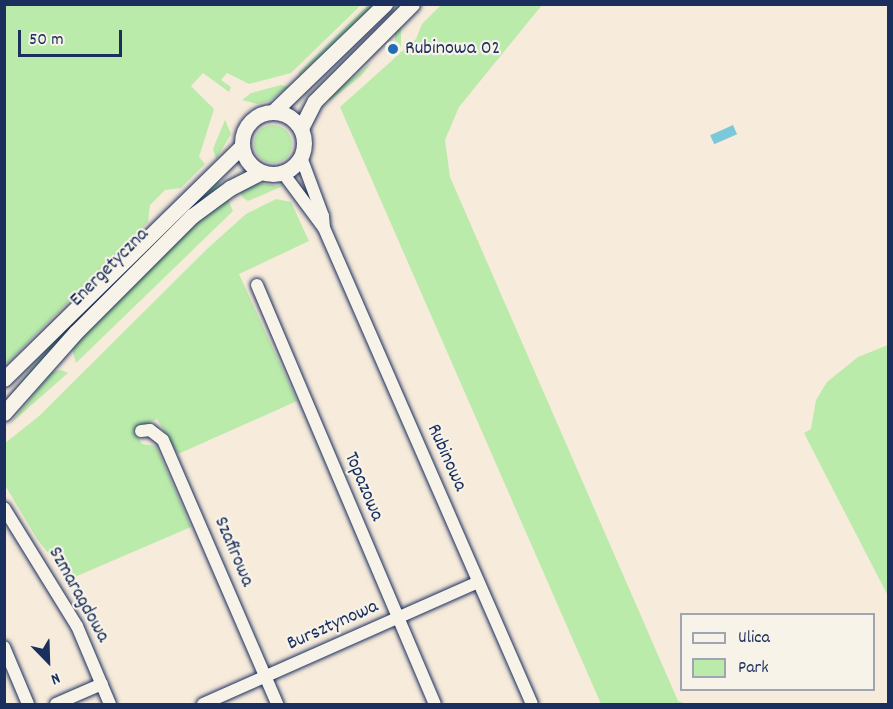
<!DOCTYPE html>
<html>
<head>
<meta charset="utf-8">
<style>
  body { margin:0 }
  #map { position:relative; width:893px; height:709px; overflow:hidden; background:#f7ebdb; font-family:Dekko,sans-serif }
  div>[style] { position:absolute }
  .green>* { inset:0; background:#baebaa; transform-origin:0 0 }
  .round { border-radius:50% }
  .water>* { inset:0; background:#7cc8db; transform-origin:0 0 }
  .roads { filter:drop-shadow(0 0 2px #1b2f5e) drop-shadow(0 0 2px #1b2f5e) }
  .minor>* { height:12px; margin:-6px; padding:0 6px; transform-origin:6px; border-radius:6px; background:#f7f3e8 }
  .tertiary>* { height:15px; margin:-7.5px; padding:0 7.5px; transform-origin:7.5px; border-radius:7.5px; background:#f7f3e8 }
  .tertiary>.ring { margin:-7.5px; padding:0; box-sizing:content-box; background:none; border:15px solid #f7f3e8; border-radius:50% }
  .dots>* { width:16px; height:16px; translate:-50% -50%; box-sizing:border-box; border:3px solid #f7f3e8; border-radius:50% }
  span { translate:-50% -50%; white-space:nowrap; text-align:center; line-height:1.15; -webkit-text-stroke:4.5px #f7f3e8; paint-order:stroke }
  .poi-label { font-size:20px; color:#1b2f5e }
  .left { translate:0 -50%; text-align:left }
  .street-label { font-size:20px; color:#1b2f5e }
  .frame { position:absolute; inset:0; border:6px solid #1b2f5e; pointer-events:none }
  .legend { position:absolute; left:680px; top:613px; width:195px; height:78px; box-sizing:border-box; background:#f7f3e8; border:2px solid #9fa5b1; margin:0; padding:8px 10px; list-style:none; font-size:18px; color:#1b2f5e }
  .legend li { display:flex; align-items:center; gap:12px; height:30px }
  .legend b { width:30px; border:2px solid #9fa5b1 }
  .north { position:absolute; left:18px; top:631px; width:60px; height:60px; -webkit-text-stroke:4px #f7f3e8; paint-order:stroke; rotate:157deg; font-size:16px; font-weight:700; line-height:24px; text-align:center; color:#1b2f5e }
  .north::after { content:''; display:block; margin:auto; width:21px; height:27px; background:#1b2f5e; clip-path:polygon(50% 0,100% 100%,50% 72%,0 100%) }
  .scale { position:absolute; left:18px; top:30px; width:104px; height:27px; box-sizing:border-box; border:3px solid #1b2f5e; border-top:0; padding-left:8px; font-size:18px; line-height:21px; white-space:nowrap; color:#1b2f5e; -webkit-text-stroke:4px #f7f3e8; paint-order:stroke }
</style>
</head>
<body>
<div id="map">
  <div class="green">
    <div style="clip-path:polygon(5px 4px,361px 5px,291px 73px,249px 84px,227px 73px,221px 80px,231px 87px,229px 92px,203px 73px,191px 86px,214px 109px,199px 157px,205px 164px,181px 188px,165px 190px,150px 205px,148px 222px,5px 365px)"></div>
    <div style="clip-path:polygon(442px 4px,542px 5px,459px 107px,445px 140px,450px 177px,678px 701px,686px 704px,601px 704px,340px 107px,416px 39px,422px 24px)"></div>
    <div style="clip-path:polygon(368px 5px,373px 5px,299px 76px,299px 72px)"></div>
    <div style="left:395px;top:5px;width:6px;height:119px"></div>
    <div style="clip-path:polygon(372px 62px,361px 76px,331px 100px,327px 99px)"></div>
    <div style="clip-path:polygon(281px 85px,288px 87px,269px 101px,257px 104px,242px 100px,251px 93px)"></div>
    <div style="clip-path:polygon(225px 120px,231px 134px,216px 159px,213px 149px)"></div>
    <div class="round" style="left:254px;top:125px;width:38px;height:38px"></div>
    <div style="clip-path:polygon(218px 180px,221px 186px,193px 206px,82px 317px,5px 402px,59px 335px)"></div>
    <div style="clip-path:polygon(256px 183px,272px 185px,283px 186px,248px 201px,243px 198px,239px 190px)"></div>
    <div style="clip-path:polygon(227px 197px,233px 211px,76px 363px,72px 349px,87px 331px,197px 220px)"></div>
    <div style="clip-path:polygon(276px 199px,291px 202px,309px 241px,239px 274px,297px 401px,178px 454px,157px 419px,135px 430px,142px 444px,156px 446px,191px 527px,77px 576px,74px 585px,37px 539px,6px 487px,5px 443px,38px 417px,207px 249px,246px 214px)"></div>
    <div style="clip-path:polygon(888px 345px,888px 596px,804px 433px,811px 429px,816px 400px,827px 382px,858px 357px)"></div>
    <div style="clip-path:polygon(61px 370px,68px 373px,10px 424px,52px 372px)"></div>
  </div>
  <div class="water">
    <div style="left:733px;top:125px;width:10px;height:25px;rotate:66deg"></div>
  </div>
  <div class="roads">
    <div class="minor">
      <div style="left:301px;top:157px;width:63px;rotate:69.6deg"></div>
      <div style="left:323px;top:216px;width:11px;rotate:85deg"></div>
      <div style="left:283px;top:173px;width:69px;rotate:53.3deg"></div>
      <div style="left:324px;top:228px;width:519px;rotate:66.4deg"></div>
      <div style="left:257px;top:285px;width:455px;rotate:67deg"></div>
      <div style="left:141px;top:431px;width:9px;rotate:-6deg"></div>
      <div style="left:150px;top:430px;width:16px;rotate:38deg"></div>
      <div style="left:163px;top:440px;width:288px;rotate:66.6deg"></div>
      <div style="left:4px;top:508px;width:139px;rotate:58.3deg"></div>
      <div style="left:77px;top:626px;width:85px;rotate:67.1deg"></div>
      <div style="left:4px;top:647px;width:62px;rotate:67.2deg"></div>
      <div style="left:56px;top:704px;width:50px;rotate:-23.5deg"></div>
      <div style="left:203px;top:704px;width:301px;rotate:-23.9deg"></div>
    </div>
    <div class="tertiary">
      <div class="ring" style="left:242px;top:112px;width:47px;height:47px"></div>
      <div style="left:273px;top:112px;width:156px;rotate:-44deg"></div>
      <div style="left:301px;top:128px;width:30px;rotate:-63deg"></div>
      <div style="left:315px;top:101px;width:137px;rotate:-45deg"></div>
      <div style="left:4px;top:379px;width:333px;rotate:-44.4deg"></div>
      <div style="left:4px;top:413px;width:108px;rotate:-48.4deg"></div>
      <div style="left:76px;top:332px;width:164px;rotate:-45deg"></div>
      <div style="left:192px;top:216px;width:47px;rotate:-36.4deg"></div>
      <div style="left:230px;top:188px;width:35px;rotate:-27deg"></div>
    </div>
  </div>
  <div class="dots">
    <div style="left:393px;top:49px;background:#1f6fb2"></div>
  </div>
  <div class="poi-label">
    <span class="left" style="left:405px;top:49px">Rubinowa 02</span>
  </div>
  <div class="street-label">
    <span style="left:110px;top:268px;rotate:-45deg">Energetyczna</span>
    <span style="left:446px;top:458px;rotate:66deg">Rubinowa</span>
    <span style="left:363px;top:487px;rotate:67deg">Topazowa</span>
    <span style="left:233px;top:552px;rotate:67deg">Szafirowa</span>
    <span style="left:78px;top:595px;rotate:61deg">Szmaragdowa</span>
    <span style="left:333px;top:626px;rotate:-24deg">Bursztynowa</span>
  </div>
  <div class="frame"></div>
  <ul class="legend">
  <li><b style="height:8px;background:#f7f3e8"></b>Ulica</li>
  <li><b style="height:16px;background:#baebaa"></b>Park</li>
  </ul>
  <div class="north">N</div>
  <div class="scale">50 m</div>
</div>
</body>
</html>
